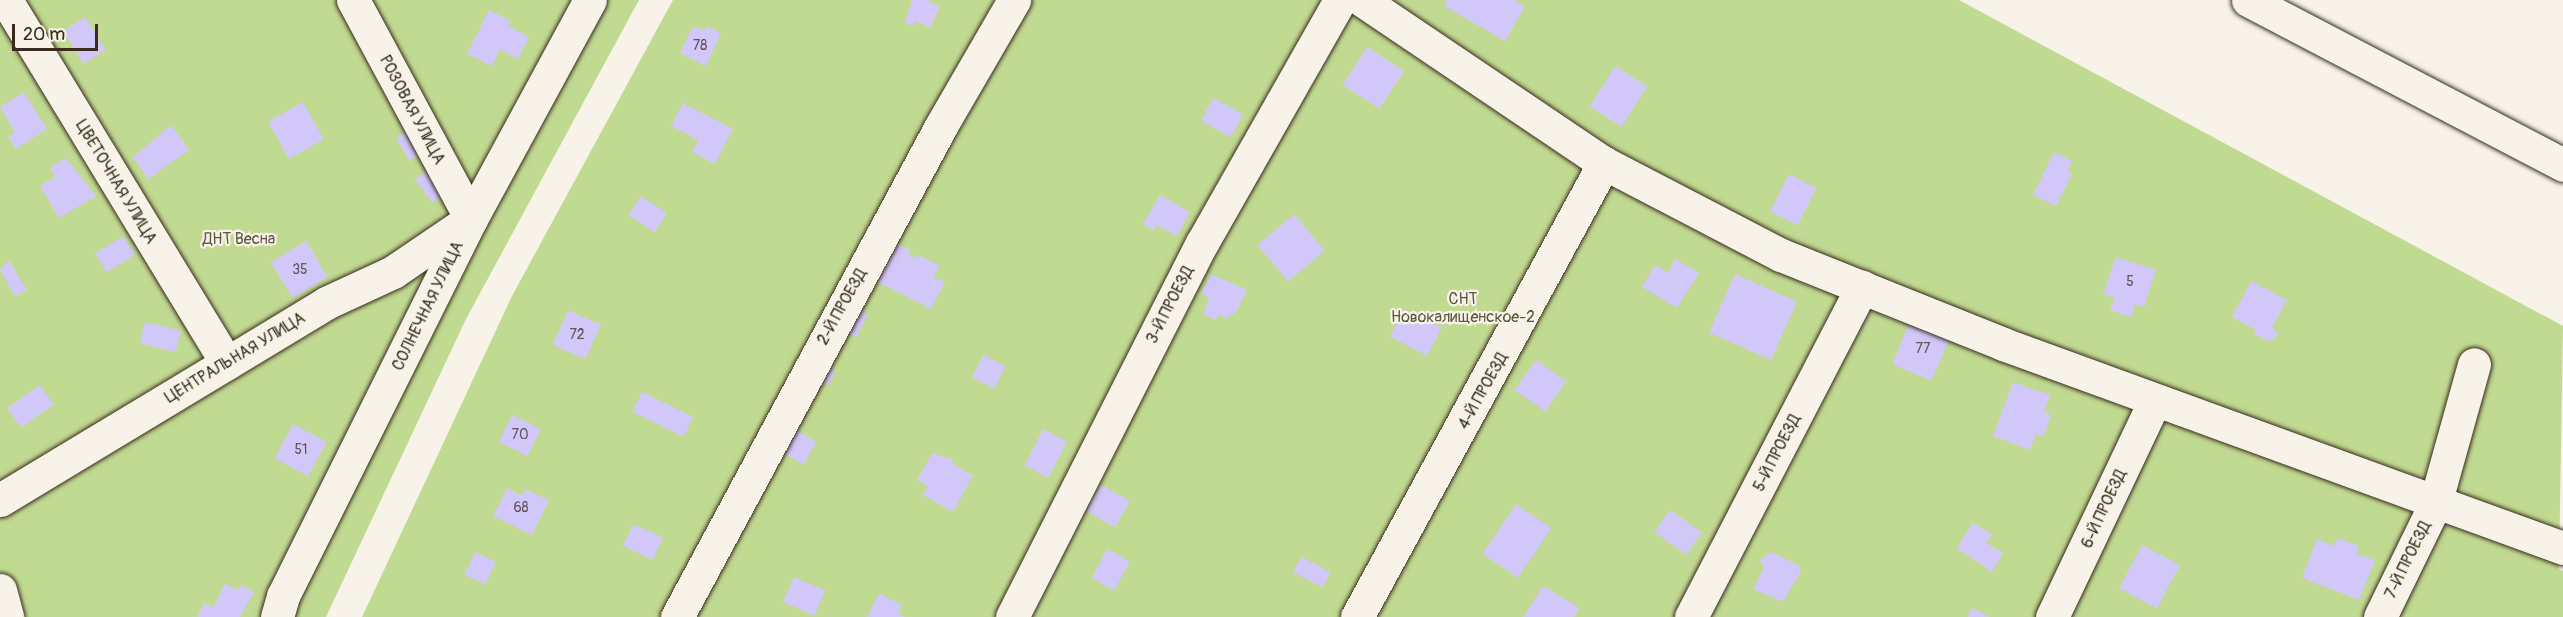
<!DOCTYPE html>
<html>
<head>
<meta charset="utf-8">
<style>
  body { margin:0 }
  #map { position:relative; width:2563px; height:617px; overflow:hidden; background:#f7f3e8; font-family:Pangolin,sans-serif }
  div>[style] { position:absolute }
  .green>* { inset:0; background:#c1da91 }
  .building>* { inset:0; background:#d1c7f9; transform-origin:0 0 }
  .roads { filter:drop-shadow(0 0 2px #3b2a1e) drop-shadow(0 0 2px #3b2a1e) }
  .minor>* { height:33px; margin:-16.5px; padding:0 16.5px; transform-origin:16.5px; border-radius:16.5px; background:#f7f3e8 }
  span { translate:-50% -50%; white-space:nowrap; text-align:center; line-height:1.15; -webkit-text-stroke:4.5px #f7f3e8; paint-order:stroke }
  .number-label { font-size:14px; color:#605155 }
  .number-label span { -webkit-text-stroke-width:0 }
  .street-label { font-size:16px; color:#3b2a1e }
  .park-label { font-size:16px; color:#5c563b }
  .scale { position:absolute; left:12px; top:24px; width:86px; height:27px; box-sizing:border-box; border:3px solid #3b2a1e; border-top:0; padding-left:8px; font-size:18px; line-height:21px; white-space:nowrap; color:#3b2a1e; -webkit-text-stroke:4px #f7f3e8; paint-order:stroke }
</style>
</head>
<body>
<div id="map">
  <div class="green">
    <div style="clip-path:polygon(0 0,639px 0,466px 319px,326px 617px,0 617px)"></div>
    <div style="clip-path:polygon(673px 0,1959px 0,2563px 326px,2559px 569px,2563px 571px,2563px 617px,362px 617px,512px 296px)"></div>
  </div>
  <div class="building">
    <div style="clip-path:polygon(912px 0,927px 0,940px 7px,930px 28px,916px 21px,912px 26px,905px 22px)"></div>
    <div style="clip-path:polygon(1447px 0,1514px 0,1525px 6px,1505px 41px,1444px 6px)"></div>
    <div style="clip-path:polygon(489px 10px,511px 21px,508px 26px,529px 37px,518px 59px,500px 49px,492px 66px,467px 54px)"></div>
    <div style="left:85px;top:17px;width:39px;height:26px;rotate:58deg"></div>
    <div style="clip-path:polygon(693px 26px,704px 31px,707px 26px,721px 33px,706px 66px,680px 53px)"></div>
    <div style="left:1367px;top:47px;width:44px;height:45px;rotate:33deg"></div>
    <div style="left:1615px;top:66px;width:38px;height:48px;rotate:32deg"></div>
    <div style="clip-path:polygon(24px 92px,47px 129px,16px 149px,8px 137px,15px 132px,0 107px)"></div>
    <div style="left:1213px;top:98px;width:34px;height:26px;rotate:28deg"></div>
    <div style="left:303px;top:102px;width:43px;height:40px;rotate:61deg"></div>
    <div style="clip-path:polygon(683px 103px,733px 129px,715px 164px,692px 152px,698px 140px,671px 126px)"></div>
    <div style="clip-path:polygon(171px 125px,189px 150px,148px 179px,133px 157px)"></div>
    <div style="left:413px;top:128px;width:26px;height:20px;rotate:59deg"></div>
    <div style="clip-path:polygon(2054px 152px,2072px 161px,2067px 171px,2072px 174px,2056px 206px,2033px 195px)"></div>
    <div style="clip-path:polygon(66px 158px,96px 196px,59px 218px,40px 186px,55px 177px,50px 167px)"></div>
    <div style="left:432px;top:167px;width:29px;height:21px;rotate:54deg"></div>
    <div style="left:1789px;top:174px;width:31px;height:42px;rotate:27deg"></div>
    <div style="clip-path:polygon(1160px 195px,1190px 212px,1177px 236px,1156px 225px,1153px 230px,1143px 224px)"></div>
    <div style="left:641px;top:196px;width:31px;height:23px;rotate:33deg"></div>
    <div style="left:1294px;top:214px;width:48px;height:48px;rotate:50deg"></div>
    <div style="left:123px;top:236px;width:22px;height:33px;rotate:58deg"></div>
    <div style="left:306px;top:241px;width:42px;height:41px;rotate:59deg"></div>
    <div style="clip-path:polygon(894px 242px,911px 251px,909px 255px,916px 258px,918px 255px,939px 265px,934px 277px,945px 282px,931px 309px,874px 280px)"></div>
    <div style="clip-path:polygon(2116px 257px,2156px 270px,2144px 307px,2135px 304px,2131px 317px,2110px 310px,2115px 298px,2103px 294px)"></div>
    <div style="clip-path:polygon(1675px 259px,1699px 273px,1677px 308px,1642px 287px,1655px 265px,1668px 273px)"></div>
    <div style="clip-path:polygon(9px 260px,27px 290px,15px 296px,0 270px)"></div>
    <div style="clip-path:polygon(1211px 274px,1247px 290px,1236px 312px,1227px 318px,1218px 315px,1216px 320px,1203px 314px,1209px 297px,1201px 294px)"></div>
    <div style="left:1735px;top:274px;width:68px;height:64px;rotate:24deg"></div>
    <div style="clip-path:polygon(2251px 281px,2287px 300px,2272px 327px,2278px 334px,2270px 342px,2254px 334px,2256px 330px,2232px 317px)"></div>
    <div style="left:852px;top:306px;width:18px;height:26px;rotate:27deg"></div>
    <div style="left:1404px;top:309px;width:42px;height:31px;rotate:27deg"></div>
    <div style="left:568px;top:310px;width:36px;height:38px;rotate:24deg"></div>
    <div style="left:1912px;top:317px;width:43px;height:51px;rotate:23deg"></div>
    <div style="left:145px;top:322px;width:37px;height:22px;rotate:14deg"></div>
    <div style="left:983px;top:355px;width:25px;height:25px;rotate:26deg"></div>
    <div style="left:1536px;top:360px;width:37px;height:37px;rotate:35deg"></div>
    <div style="left:824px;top:365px;width:13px;height:17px;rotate:27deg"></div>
    <div style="clip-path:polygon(2013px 382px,2050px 395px,2044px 412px,2051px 415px,2043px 437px,2036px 434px,2030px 450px,1993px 436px)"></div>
    <div style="left:40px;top:385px;width:24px;height:40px;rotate:55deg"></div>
    <div style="left:642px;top:392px;width:57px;height:22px;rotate:26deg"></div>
    <div style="left:512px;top:415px;width:32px;height:30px;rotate:26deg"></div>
    <div style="left:293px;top:424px;width:38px;height:39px;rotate:28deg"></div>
    <div style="left:787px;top:425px;width:34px;height:26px;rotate:30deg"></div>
    <div style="left:1043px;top:429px;width:27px;height:41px;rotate:27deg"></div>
    <div style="clip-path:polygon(932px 453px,954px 460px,952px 464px,973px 475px,953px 512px,923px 495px,928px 486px,917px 480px)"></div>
    <div style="left:1101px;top:485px;width:33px;height:30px;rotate:29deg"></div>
    <div style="clip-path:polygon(507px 488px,522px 496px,525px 489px,549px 500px,532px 535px,493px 516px)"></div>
    <div style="left:1516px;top:504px;width:43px;height:60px;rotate:34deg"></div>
    <div style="left:1670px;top:510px;width:39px;height:27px;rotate:35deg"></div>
    <div style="clip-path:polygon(1972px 523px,1992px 534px,1986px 543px,2003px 553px,1992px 572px,1957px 548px)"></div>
    <div style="left:633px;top:524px;width:33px;height:24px;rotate:25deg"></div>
    <div style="clip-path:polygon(2338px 538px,2359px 546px,2356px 554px,2375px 560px,2359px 600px,2302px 578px,2317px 539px,2334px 546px)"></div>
    <div style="left:2142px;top:545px;width:43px;height:49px;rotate:28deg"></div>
    <div style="left:1107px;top:549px;width:26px;height:33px;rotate:28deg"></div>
    <div style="left:475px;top:552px;width:23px;height:25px;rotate:25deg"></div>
    <div style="clip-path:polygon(1771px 552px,1798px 565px,1801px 571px,1783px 602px,1753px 589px,1764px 567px,1760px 560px)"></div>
    <div style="left:1301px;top:557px;width:33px;height:17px;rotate:27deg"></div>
    <div style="left:794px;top:577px;width:34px;height:27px;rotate:24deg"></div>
    <div style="clip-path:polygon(225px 584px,238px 590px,241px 585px,254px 592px,240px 617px,197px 617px,204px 603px,213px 607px)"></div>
    <div style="clip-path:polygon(1543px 586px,1580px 608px,1574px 617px,1523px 617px)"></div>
    <div style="clip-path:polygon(879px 593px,902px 605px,898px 613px,905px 617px,867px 617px)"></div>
    <div style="clip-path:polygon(1971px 608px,1990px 617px,1968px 617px)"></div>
  </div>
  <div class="roads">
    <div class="minor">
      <div style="left:6px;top:0;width:425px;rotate:58.7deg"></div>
      <div style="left:1362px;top:0;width:292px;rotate:34deg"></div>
      <div style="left:1604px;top:163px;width:199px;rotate:27.5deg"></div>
      <div style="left:1781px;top:255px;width:239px;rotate:21.8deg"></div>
      <div style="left:2003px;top:344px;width:596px;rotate:20.02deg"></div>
      <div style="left:2248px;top:0;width:356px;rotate:27.6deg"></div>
      <div style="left:0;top:500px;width:381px;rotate:-31.1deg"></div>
      <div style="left:326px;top:303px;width:74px;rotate:-24.8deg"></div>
      <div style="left:393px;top:272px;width:94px;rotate:-34.2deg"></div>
      <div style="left:471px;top:219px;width:249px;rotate:-118.3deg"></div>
      <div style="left:0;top:590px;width:28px;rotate:75deg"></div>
      <div style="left:277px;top:617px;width:22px;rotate:-74deg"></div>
      <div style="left:283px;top:596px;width:421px;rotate:-63.5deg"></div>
      <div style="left:471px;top:219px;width:249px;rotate:-61.5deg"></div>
      <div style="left:677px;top:617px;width:557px;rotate:-61.73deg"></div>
      <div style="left:941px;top:126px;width:146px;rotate:-59.9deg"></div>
      <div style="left:1012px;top:617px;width:419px;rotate:-63.1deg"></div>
      <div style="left:1202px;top:243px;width:279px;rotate:-60.4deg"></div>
      <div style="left:1357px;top:617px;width:517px;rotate:-61.45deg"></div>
      <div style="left:1691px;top:617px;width:372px;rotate:-62.6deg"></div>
      <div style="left:2052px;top:617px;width:240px;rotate:-64.6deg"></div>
      <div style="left:2380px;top:617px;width:126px;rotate:-64deg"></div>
      <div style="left:2435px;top:504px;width:145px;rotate:-74.4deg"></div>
    </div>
  </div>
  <div class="number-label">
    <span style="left:700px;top:46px">78</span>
    <span style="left:300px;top:270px">35</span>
    <span style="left:2130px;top:282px">5</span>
    <span style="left:577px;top:335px">72</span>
    <span style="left:1923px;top:349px">77</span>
    <span style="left:520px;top:435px">70</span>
    <span style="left:301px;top:450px">51</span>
    <span style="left:521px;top:508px">68</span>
  </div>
  <div class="street-label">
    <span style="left:412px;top:110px;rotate:62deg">РОЗОВАЯ УЛИЦА</span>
    <span style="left:116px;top:182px;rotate:59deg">ЦВЕТОЧНАЯ УЛИЦА</span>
    <span style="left:1170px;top:305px;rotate:-63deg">3-Й ПРОЕЗД</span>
    <span style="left:428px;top:306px;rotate:-64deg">СОЛНЕЧНАЯ УЛИЦА</span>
    <span style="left:842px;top:307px;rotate:-61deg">2-Й ПРОЕЗД</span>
    <span style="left:235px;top:358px;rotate:-31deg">ЦЕНТРАЛЬНАЯ УЛИЦА</span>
    <span style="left:1483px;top:391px;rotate:-61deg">4-Й ПРОЕЗД</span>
    <span style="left:1777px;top:453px;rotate:-63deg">5-Й ПРОЕЗД</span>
    <span style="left:2104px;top:509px;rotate:-65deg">6-Й ПРОЕЗД</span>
    <span style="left:2408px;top:560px;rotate:-64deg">7-Й ПРОЕЗД</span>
  </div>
  <div class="park-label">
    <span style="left:239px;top:239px">ДНТ Весна</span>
    <span style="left:1463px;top:308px">СНТ<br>Новокалищенское-2</span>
  </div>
  <div class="scale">20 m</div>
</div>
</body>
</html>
